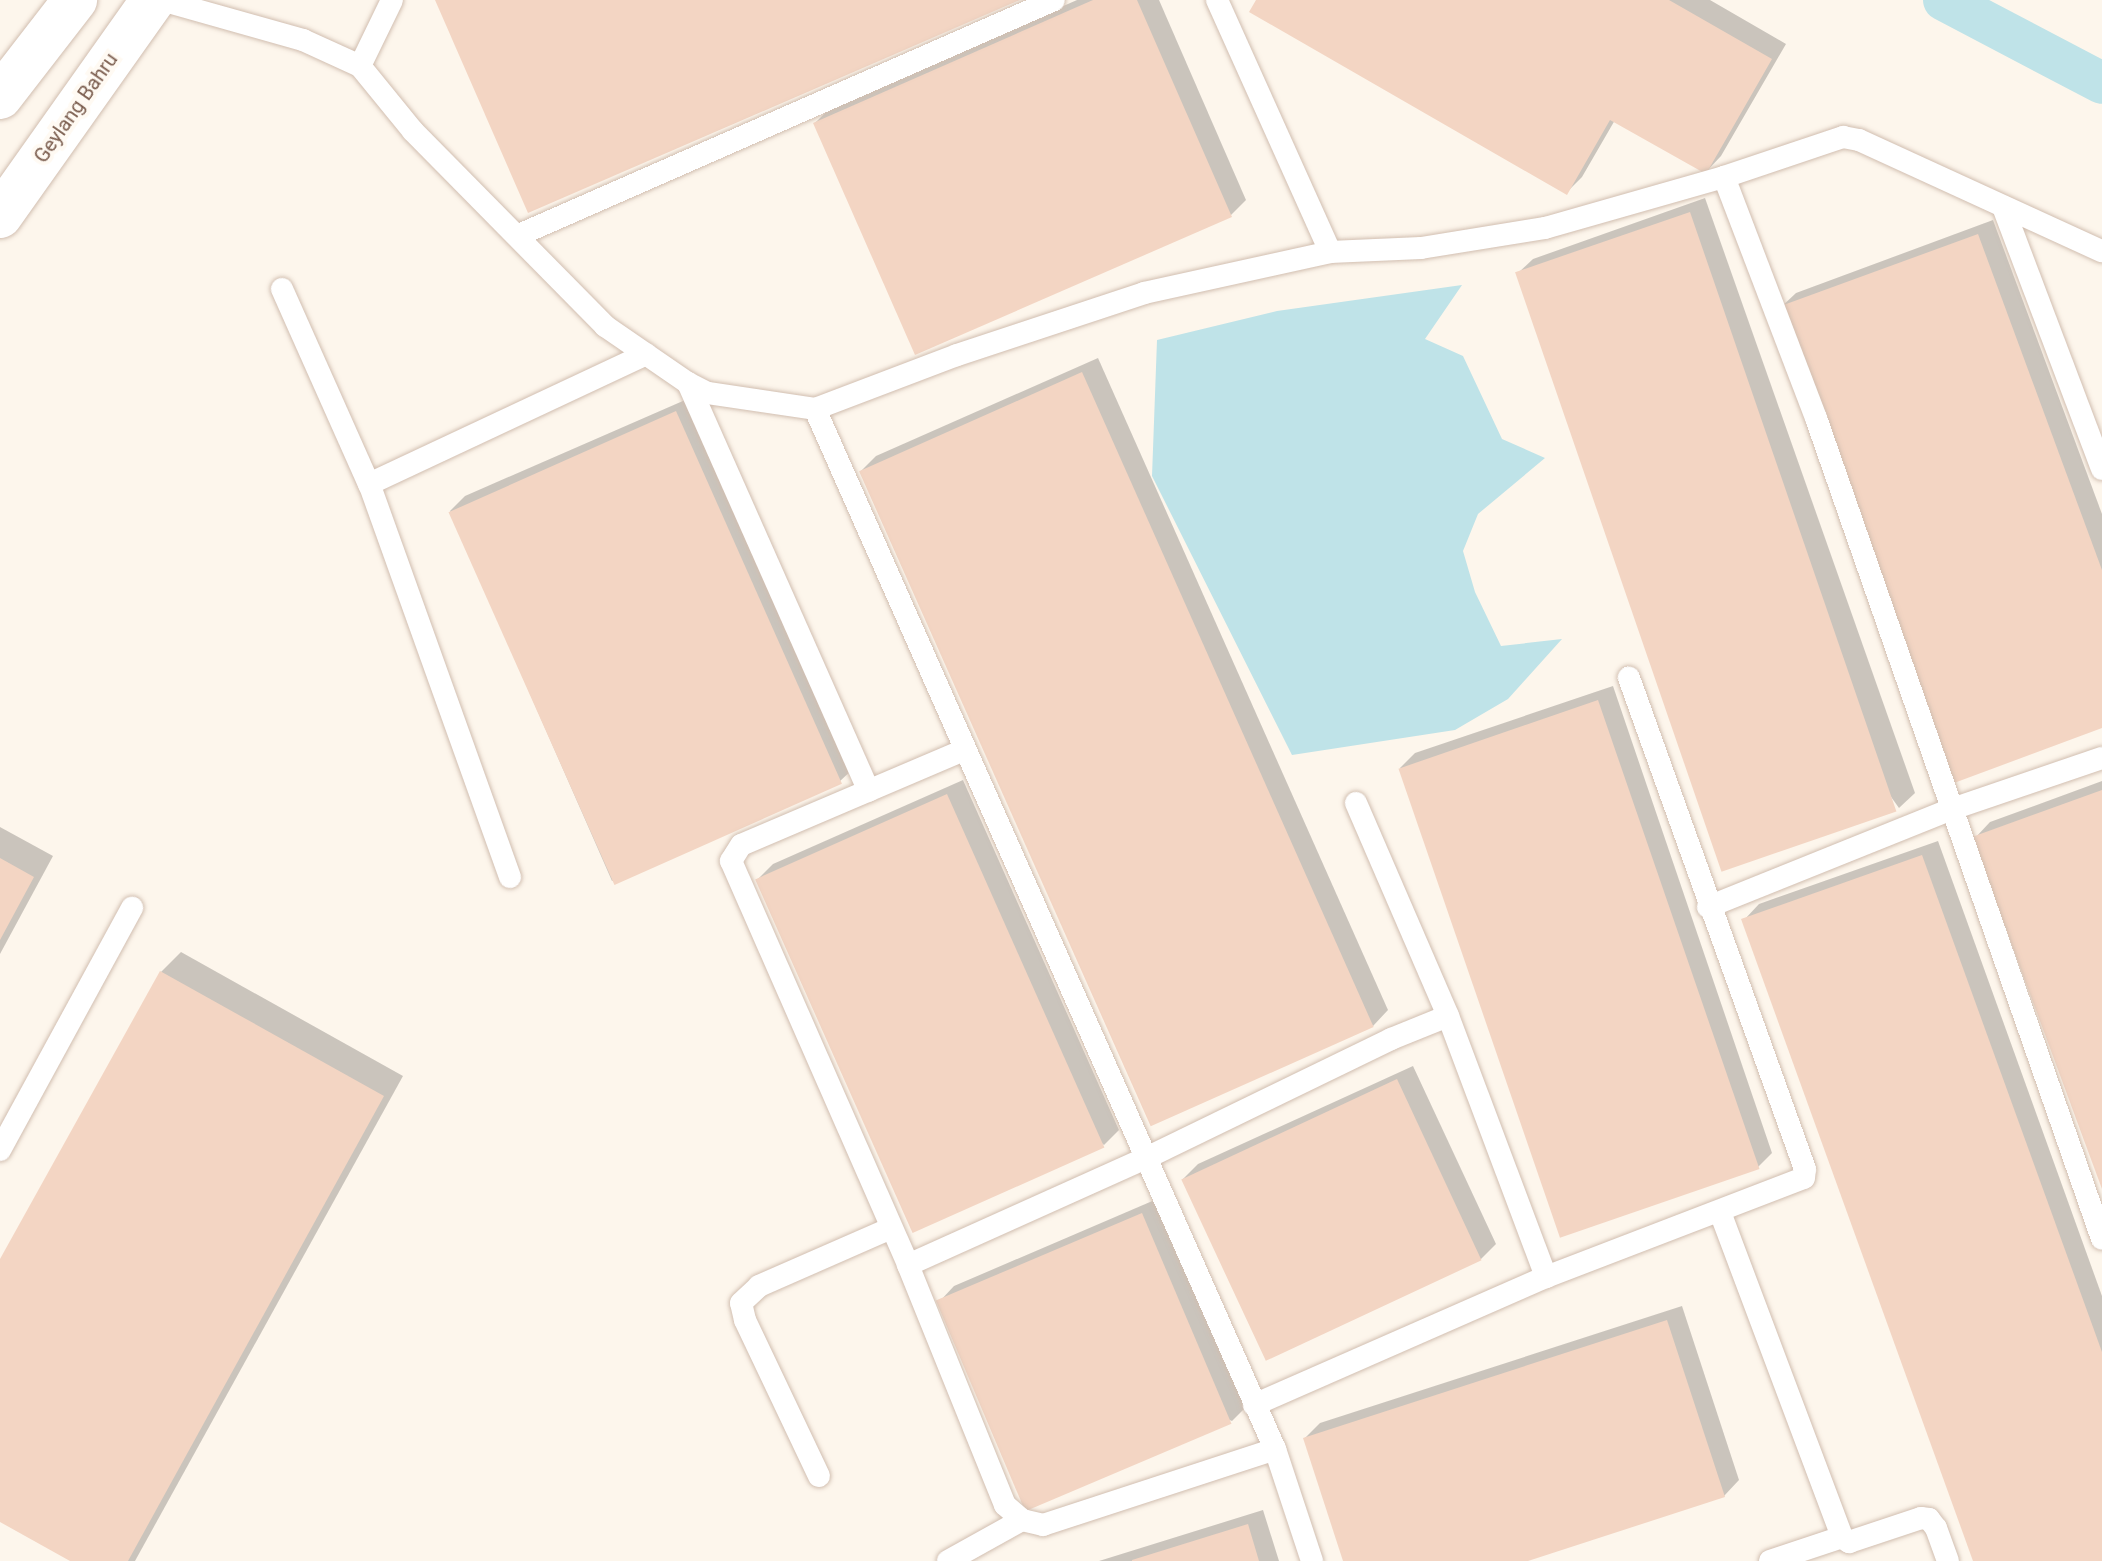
<!DOCTYPE html>
<html>
<head>
<meta charset="utf-8">
<style>
  body { margin:0 }
  #map { position:relative; width:2102px; height:1561px; overflow:hidden; background:#fdf6ec; font-family:Roboto,sans-serif }
  div>[style] { position:absolute }
  .water>* { inset:0; background:#bfe3e8 }
  .shadow>* { inset:0; background:#0003 }
  .canal>* { height:42px; margin:-21px; padding:0 21px; transform-origin:21px; border-radius:21px; background:#bfe3e8 }
  .building>* { inset:0; background:#f3d5c3; transform-origin:0 0 }
  .roads { filter:drop-shadow(0 0 2px #d1beb0) drop-shadow(0 0 2px #d1beb0) }
  .service>* { height:22px; margin:-11px; padding:0 11px; transform-origin:11px; border-radius:11px; background:#fff }
  .secondary>* { height:44px; margin:-22px; padding:0 22px; transform-origin:22px; border-radius:22px; background:#fff }
  span { translate:-50% -50%; white-space:nowrap; text-align:center; line-height:1.15; -webkit-text-stroke:8px #fffaf3; paint-order:stroke }
  .street-label { font-size:20px; color:#7a5c4d }
</style>
</head>
<body>
<div id="map">
  <div class="water">
    <div style="clip-path:polygon(1462px 285px,1425px 339px,1463px 356px,1502px 439px,1545px 458px,1478px 514px,1463px 551px,1475px 592px,1501px 646px,1562px 639px,1508px 699px,1455px 730px,1292px 755px,1152px 476px,1157px 340px,1277px 311px)"></div>
  </div>
  <div class="shadow">
    <div style="clip-path:polygon(1077px 0,1159px 0,1246px 200px,1231px 215px,916px 353px,815px 123px,830px 108px)"></div>
    <div style="clip-path:polygon(1258px 0,1710px 0,1786px 44px,1721px 156px,1706px 172px,1615px 120px,1582px 177px,1567px 192px)"></div>
    <div style="clip-path:polygon(1705px 198px,1915px 793px,1899px 808px,1517px 274px,1533px 259px)"></div>
    <div style="clip-path:polygon(1993px 220px,2102px 514px,2102px 726px,1780px 308px,1796px 293px)"></div>
    <div style="clip-path:polygon(1098px 358px,1388px 1010px,1373px 1026px,861px 471px,876px 456px)"></div>
    <div style="clip-path:polygon(692px 397px,854px 768px,838px 783px,612px 881px,450px 511px,465px 496px)"></div>
    <div style="clip-path:polygon(1613px 686px,1772px 1153px,1756px 1169px,1400px 768px,1415px 753px)"></div>
    <div style="clip-path:polygon(963px 780px,1119px 1130px,1104px 1145px,757px 880px,773px 864px)"></div>
    <div style="clip-path:polygon(2102px 781px,2102px 1185px,1975px 838px,1990px 822px)"></div>
    <div style="clip-path:polygon(0 827px,53px 856px,0 954px)"></div>
    <div style="clip-path:polygon(1938px 841px,2102px 1296px,2102px 1561px,1975px 1561px,1744px 920px,1759px 904px)"></div>
    <div style="clip-path:polygon(181px 952px,403px 1076px,135px 1561px,74px 1561px,0 1520px,0 1263px,161px 972px)"></div>
    <div style="clip-path:polygon(1413px 1066px,1496px 1244px,1480px 1260px,1183px 1179px,1198px 1164px)"></div>
    <div style="clip-path:polygon(1157px 1199px,1247px 1406px,1232px 1421px,939px 1302px,954px 1286px)"></div>
    <div style="clip-path:polygon(1682px 1306px,1739px 1480px,1724px 1496px,1522px 1561px,1345px 1561px,1305px 1438px,1320px 1423px)"></div>
    <div style="clip-path:polygon(1263px 1510px,1279px 1561px,1099px 1561px)"></div>
  </div>
  <div class="canal">
    <div style="left:1944px;top:0;width:178px;rotate:27.7deg"></div>
  </div>
  <div class="building">
    <div style="clip-path:polygon(435px 0,1020px 0,528px 213px)"></div>
    <div style="clip-path:polygon(1093px 0,1137px 0,1232px 217px,915px 355px,813px 123px)"></div>
    <div style="clip-path:polygon(1256px 0,1669px 0,1772px 59px,1706px 174px,1610px 120px,1567px 195px,1249px 12px)"></div>
    <div style="left:1690px;top:212px;width:634px;height:185px;rotate:71deg"></div>
    <div style="clip-path:polygon(1978px 234px,2102px 570px,2102px 728px,1954px 783px,1778px 307px)"></div>
    <div style="left:1082px;top:372px;width:717px;height:244px;rotate:66deg"></div>
    <div style="left:676px;top:411px;width:408px;height:249px;rotate:66deg"></div>
    <div style="left:1598px;top:700px;width:496px;height:211px;rotate:71deg"></div>
    <div style="clip-path:polygon(2102px 790px,2102px 1189px,1972px 837px)"></div>
    <div style="left:947px;top:794px;width:387px;height:210px;rotate:66deg"></div>
    <div style="clip-path:polygon(1922px 855px,2102px 1352px,2102px 1561px,1973px 1561px,1741px 919px)"></div>
    <div style="clip-path:polygon(0 858px,34px 877px,0 940px)"></div>
    <div style="clip-path:polygon(160px 971px,384px 1096px,128px 1561px,70px 1561px,0 1522px,0 1259px)"></div>
    <div style="left:1397px;top:1079px;width:200px;height:238px;rotate:65deg"></div>
    <div style="left:1142px;top:1213px;width:229px;height:224px;rotate:67deg"></div>
    <div style="clip-path:polygon(1667px 1320px,1725px 1497px,1528px 1561px,1343px 1561px,1303px 1438px)"></div>
    <div style="clip-path:polygon(1248px 1524px,1259px 1561px,1132px 1561px,1132px 1560px)"></div>
  </div>
  <div class="roads">
    <div class="service">
      <div style="left:161px;top:0;width:148px;rotate:15.7deg"></div>
      <div style="left:303px;top:40px;width:63px;rotate:24.5deg"></div>
      <div style="left:360px;top:66px;width:84px;rotate:50.8deg"></div>
      <div style="left:413px;top:131px;width:274px;rotate:45.4deg"></div>
      <div style="left:605px;top:326px;width:101px;rotate:34.5deg"></div>
      <div style="left:688px;top:383px;width:22px;rotate:27deg"></div>
      <div style="left:708px;top:393px;width:108px;rotate:8.5deg"></div>
      <div style="left:815px;top:409px;width:152px;rotate:-20.8deg"></div>
      <div style="left:957px;top:355px;width:197px;rotate:-18.3deg"></div>
      <div style="left:1144px;top:293px;width:190px;rotate:-12.4deg"></div>
      <div style="left:1330px;top:252px;width:91px;rotate:-2.5deg"></div>
      <div style="left:1421px;top:248px;width:126px;rotate:-9.2deg"></div>
      <div style="left:1545px;top:228px;width:186px;rotate:-15.9deg"></div>
      <div style="left:1724px;top:177px;width:126px;rotate:-18.6deg"></div>
      <div style="left:1843px;top:137px;width:16px;rotate:11deg"></div>
      <div style="left:1859px;top:140px;width:267px;rotate:24.6deg"></div>
      <div style="left:1217px;top:0;width:276px;rotate:65.8deg"></div>
      <div style="left:360px;top:66px;width:73px;rotate:-64.1deg"></div>
      <div style="left:1724px;top:177px;width:258px;rotate:69.1deg"></div>
      <div style="left:1816px;top:418px;width:869px;rotate:70.79deg"></div>
      <div style="left:2003px;top:207px;width:280px;rotate:69.3deg"></div>
      <div style="left:519px;top:235px;width:584px;rotate:-23.71deg"></div>
      <div style="left:282px;top:289px;width:214px;rotate:66deg"></div>
      <div style="left:688px;top:383px;width:446px;rotate:66.1deg"></div>
      <div style="left:815px;top:409px;width:1137px;rotate:66.14deg"></div>
      <div style="left:1275px;top:1449px;width:118px;rotate:71.7deg"></div>
      <div style="left:964px;top:750px;width:242px;rotate:156.9deg"></div>
      <div style="left:741px;top:845px;width:19px;rotate:122deg"></div>
      <div style="left:731px;top:861px;width:441px;rotate:66.3deg"></div>
      <div style="left:908px;top:1265px;width:259px;rotate:68deg"></div>
      <div style="left:1005px;top:1505px;width:23px;rotate:41deg"></div>
      <div style="left:1022px;top:1520px;width:22px;rotate:13deg"></div>
      <div style="left:1043px;top:1525px;width:244px;rotate:-18.1deg"></div>
      <div style="left:1356px;top:803px;width:232px;rotate:66.6deg"></div>
      <div style="left:1448px;top:1016px;width:279px;rotate:69.4deg"></div>
      <div style="left:510px;top:877px;width:418px;rotate:-109.7deg"></div>
      <div style="left:369px;top:484px;width:306px;rotate:-25.1deg"></div>
      <div style="left:1708px;top:907px;width:263px;rotate:-21.9deg"></div>
      <div style="left:1952px;top:809px;width:158px;rotate:-18.8deg"></div>
      <div style="left:0;top:1150px;width:276px;rotate:-61.4deg"></div>
      <div style="left:1720px;top:1212px;width:347px;rotate:69.4deg"></div>
      <div style="left:908px;top:1265px;width:259px;rotate:-24.2deg"></div>
      <div style="left:1144px;top:1159px;width:275px;rotate:-25.9deg"></div>
      <div style="left:1391px;top:1039px;width:61px;rotate:-22deg"></div>
      <div style="left:1254px;top:1405px;width:319px;rotate:-23.7deg"></div>
      <div style="left:1546px;top:1277px;width:276px;rotate:-21deg"></div>
      <div style="left:1804px;top:1178px;width:9px;rotate:-84deg"></div>
      <div style="left:1805px;top:1169px;width:522px;rotate:-109.72deg"></div>
      <div style="left:819px;top:1476px;width:173px;rotate:-115.4deg"></div>
      <div style="left:745px;top:1320px;width:17px;rotate:-103deg"></div>
      <div style="left:741px;top:1303px;width:25px;rotate:-43deg"></div>
      <div style="left:759px;top:1286px;width:144px;rotate:-23.7deg"></div>
      <div style="left:948px;top:1561px;width:85px;rotate:-29deg"></div>
      <div style="left:1770px;top:1561px;width:76px;rotate:-18.4deg"></div>
      <div style="left:1842px;top:1537px;width:9px;rotate:36deg"></div>
      <div style="left:1849px;top:1542px;width:76px;rotate:-18.4deg"></div>
      <div style="left:1921px;top:1518px;width:8px;rotate:7deg"></div>
      <div style="left:1929px;top:1519px;width:11px;rotate:52deg"></div>
      <div style="left:1936px;top:1528px;width:35px;rotate:70deg"></div>
    </div>
    <div class="secondary">
      <div style="left:0;top:97px;width:123px;rotate:-52.3deg"></div>
      <div style="left:0;top:216px;width:265px;rotate:-54.7deg"></div>
    </div>
  </div>
  <div class="street-label">
    <span style="left:76px;top:108px;rotate:-55deg">Geylang Bahru</span>
  </div>
</div>
</body>
</html>
